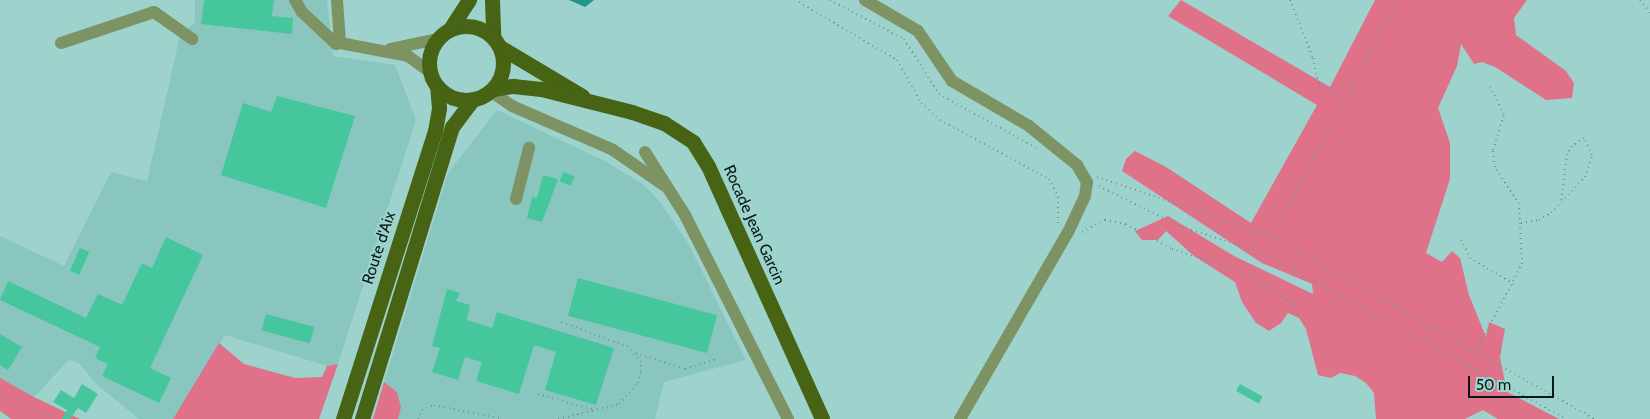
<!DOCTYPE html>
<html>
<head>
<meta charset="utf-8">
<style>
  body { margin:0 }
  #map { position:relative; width:1650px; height:419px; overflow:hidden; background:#9ed3cd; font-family:Cabin,sans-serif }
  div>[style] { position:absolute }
  .built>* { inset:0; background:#89c6bf }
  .green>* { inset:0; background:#df7189 }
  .water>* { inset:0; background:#24938b }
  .building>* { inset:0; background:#46c69c; transform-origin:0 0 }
  .path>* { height:2px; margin-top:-1px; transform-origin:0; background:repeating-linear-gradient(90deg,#6e9894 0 1px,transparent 0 5px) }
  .minor>* { height:12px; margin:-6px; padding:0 6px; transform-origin:6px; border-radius:6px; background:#7e9363 }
  .major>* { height:15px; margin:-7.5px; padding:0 7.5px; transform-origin:7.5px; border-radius:7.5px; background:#476314 }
  .major>.ring { margin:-7.5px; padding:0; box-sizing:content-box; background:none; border:15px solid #476314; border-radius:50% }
  span { translate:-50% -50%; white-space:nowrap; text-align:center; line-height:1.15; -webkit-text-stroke:4px #9ed3cd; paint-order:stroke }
  .street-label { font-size:16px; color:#061b19 }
  .scale { position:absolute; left:1468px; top:376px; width:86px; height:22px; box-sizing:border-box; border:2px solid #061b19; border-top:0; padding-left:6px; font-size:15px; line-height:18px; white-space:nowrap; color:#061b19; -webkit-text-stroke:4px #9ed3cd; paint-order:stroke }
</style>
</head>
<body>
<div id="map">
  <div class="built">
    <div style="clip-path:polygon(195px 0,327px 0,333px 56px,395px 65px,416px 120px,338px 364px,327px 366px,225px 335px,173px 419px,139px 419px,96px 384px,79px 363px,69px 360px,34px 397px,0 378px,0 236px,64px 266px,111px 172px,147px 181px,180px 36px,195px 22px)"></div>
    <div style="clip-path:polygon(497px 110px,605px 161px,641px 183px,658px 199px,688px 243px,746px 360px,664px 382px,655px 419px,373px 419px,448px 173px)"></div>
  </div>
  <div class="green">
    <div style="clip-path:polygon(1181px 0,1330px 87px,1375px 0,1527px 0,1514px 18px,1516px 35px,1566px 71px,1574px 83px,1572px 98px,1546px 100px,1495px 67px,1482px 62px,1474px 64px,1461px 44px,1457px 66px,1438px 108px,1450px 143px,1450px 179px,1426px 253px,1442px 262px,1452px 251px,1460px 258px,1469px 295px,1486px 337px,1489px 322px,1505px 329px,1500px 357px,1507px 392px,1559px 419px,1498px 419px,1483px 410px,1465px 419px,1376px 419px,1374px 393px,1366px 383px,1355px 376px,1340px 373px,1331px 378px,1318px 375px,1306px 329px,1299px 318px,1288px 313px,1281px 323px,1269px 331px,1256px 323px,1242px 302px,1235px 282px,1194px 256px,1166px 231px,1158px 240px,1142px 240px,1135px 231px,1168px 216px,1234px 256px,1313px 294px,1312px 284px,1262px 263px,1122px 171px,1126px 159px,1135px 151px,1166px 167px,1251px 223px,1317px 105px,1168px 16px)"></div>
    <div style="clip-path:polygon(219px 343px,244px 364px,295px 378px,322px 377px,327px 366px,338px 364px,319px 419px,173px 419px)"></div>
    <div style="clip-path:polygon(0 378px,34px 397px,80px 419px,11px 419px,0 411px)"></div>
    <div style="clip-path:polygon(384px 382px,397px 392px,401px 407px,398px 419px,373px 419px)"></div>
  </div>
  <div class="water">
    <div style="clip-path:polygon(569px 0,594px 0,585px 7px)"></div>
  </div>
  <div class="building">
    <div style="clip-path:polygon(204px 0,274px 0,272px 16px,293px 18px,292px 34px,201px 24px)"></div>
    <div style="clip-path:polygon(277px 96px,355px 116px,326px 208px,221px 175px,243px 103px,271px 112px)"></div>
    <div style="left:563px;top:172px;width:12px;height:10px;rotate:20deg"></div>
    <div style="clip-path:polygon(543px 175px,558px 179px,542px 222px,527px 218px,532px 197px,537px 198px)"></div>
    <div style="clip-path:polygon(166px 237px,203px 255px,150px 368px,171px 378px,159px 403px,102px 376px,108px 364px,95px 358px,100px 347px,0 300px,8px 281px,86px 318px,98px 294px,122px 305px,142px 263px,152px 268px)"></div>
    <div style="left:80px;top:248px;width:10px;height:25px;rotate:24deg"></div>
    <div style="left:578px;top:278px;width:144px;height:39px;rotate:15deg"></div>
    <div style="clip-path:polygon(447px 289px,460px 293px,456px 301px,470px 305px,467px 320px,492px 328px,497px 312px,614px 348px,596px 405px,545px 390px,556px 352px,534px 345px,519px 394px,476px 381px,482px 362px,465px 357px,458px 380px,432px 372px,440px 348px,432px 346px)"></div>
    <div style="left:266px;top:314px;width:50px;height:17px;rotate:15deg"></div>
    <div style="clip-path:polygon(0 334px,22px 347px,8px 370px,0 365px)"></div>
    <div style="clip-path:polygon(82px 384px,98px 394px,86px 413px,78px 408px,70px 419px,62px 419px,67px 410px,53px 402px,61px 390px,74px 398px)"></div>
    <div style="left:1240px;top:384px;width:26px;height:8px;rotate:29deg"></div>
  </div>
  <div class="path">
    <div style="left:830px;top:0;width:84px;rotate:27.8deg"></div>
    <div style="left:904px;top:39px;width:65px;rotate:57.5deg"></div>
    <div style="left:939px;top:94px;width:111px;rotate:29.1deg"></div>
    <div style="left:1290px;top:0;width:62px;rotate:68.4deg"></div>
    <div style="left:1313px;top:58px;width:29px;rotate:78deg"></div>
    <div style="left:1319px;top:86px;width:29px;rotate:27deg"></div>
    <div style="left:1640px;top:0;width:16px;rotate:50deg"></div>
    <div style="left:799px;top:2px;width:114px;rotate:30.6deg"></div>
    <div style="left:897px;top:60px;width:49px;rotate:60.8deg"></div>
    <div style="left:921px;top:103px;width:25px;rotate:42deg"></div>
    <div style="left:940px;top:120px;width:124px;rotate:28.4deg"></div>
    <div style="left:1049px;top:179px;width:20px;rotate:63deg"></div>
    <div style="left:1058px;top:197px;width:28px;rotate:90deg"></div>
    <div style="left:1097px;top:177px;width:178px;rotate:18.6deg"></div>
    <div style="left:1266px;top:234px;width:377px;rotate:29.4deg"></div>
    <div style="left:1099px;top:186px;width:87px;rotate:26.6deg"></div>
    <div style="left:1177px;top:225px;width:86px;rotate:18.2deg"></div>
    <div style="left:1259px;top:252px;width:349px;rotate:28.5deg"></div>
    <div style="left:1521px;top:223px;width:18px;rotate:-9deg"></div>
    <div style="left:1539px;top:220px;width:14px;rotate:-30deg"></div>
    <div style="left:1551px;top:213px;width:50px;rotate:-46.6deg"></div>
    <div style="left:1585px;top:177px;width:23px;rotate:-72deg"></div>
    <div style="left:1592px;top:155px;width:19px;rotate:-115deg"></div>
    <div style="left:1584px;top:138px;width:14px;rotate:146deg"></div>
    <div style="left:1572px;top:146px;width:9px;rotate:122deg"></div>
    <div style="left:1567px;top:154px;width:48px;rotate:97.1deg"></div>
    <div style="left:1082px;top:232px;width:26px;rotate:-28deg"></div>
    <div style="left:1105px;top:220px;width:21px;rotate:11deg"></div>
    <div style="left:1126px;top:224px;width:52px;rotate:28.5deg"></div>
    <div style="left:1172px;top:249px;width:85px;rotate:18.4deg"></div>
    <div style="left:1253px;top:276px;width:51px;rotate:36.2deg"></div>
    <div style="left:1266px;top:234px;width:23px;rotate:-47deg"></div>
    <div style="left:1282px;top:217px;width:30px;rotate:-60deg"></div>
    <div style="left:1297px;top:191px;width:216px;rotate:-62.1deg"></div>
    <div style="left:1461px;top:240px;width:20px;rotate:63deg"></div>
    <div style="left:1470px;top:258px;width:51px;rotate:30.6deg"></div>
    <div style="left:1476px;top:352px;width:99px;rotate:-62.4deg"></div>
    <div style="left:1522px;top:264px;width:60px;rotate:-92.9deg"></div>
    <div style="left:1519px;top:204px;width:44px;rotate:-123deg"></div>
    <div style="left:1495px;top:167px;width:17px;rotate:-97deg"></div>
    <div style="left:1493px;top:150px;width:38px;rotate:-73deg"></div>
    <div style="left:1504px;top:114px;width:31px;rotate:-117deg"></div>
    <div style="left:636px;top:353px;width:52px;rotate:18.1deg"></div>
    <div style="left:685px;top:369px;width:34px;rotate:-17deg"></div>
    <div style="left:538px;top:394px;width:59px;rotate:15.7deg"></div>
    <div style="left:418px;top:419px;width:10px;rotate:-66deg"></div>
    <div style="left:422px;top:410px;width:13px;rotate:-23deg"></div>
    <div style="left:434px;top:405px;width:70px;rotate:11.5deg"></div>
    <div style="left:558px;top:419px;width:63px;rotate:-13.8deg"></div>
    <div style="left:619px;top:404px;width:28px;rotate:-48deg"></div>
    <div style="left:638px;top:383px;width:12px;rotate:-76deg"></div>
    <div style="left:641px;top:371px;width:9px;rotate:-90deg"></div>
    <div style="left:641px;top:362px;width:20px;rotate:-131deg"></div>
    <div style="left:628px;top:347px;width:74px;rotate:-159.4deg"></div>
  </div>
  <div class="minor">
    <div style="left:295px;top:0;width:14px;rotate:60deg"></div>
    <div style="left:302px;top:12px;width:47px;rotate:43.3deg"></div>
    <div style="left:337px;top:0;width:43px;rotate:86deg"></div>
    <div style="left:340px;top:43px;width:69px;rotate:10.8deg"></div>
    <div style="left:408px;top:56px;width:26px;rotate:36deg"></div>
    <div style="left:865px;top:0;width:61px;rotate:30.3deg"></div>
    <div style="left:918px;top:31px;width:60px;rotate:55.8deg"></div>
    <div style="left:952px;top:81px;width:89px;rotate:30.3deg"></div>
    <div style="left:1029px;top:126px;width:62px;rotate:39.1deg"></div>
    <div style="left:1077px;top:165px;width:20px;rotate:60deg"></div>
    <div style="left:1087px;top:182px;width:14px;rotate:98deg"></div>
    <div style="left:1085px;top:196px;width:40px;rotate:115deg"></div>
    <div style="left:1068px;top:232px;width:216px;rotate:120deg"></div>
    <div style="left:61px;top:43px;width:98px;rotate:-18.4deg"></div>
    <div style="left:154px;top:12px;width:47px;rotate:35.4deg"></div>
    <div style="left:390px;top:49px;width:48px;rotate:-12deg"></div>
    <div style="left:490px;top:91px;width:27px;rotate:34deg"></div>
    <div style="left:512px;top:106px;width:110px;rotate:23.5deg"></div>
    <div style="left:613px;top:150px;width:63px;rotate:34.7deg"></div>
    <div style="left:645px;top:152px;width:75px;rotate:57.6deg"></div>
    <div style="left:685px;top:215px;width:229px;rotate:63.2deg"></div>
    <div style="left:516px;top:199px;width:53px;rotate:-75.7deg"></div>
  </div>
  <div class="major">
    <div style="left:492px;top:0;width:37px;rotate:88deg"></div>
    <div class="ring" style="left:429px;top:26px;width:59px;height:59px"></div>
    <div style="left:450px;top:29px;width:35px;rotate:-57deg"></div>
    <div style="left:500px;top:47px;width:96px;rotate:30.9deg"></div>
    <div style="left:493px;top:89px;width:20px;rotate:-9deg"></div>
    <div style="left:513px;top:86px;width:28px;rotate:6deg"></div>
    <div style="left:541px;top:89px;width:94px;rotate:14.2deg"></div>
    <div style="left:632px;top:112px;width:34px;rotate:19deg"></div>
    <div style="left:664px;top:123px;width:35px;rotate:33deg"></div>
    <div style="left:693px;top:142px;width:28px;rotate:58deg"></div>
    <div style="left:708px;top:166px;width:277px;rotate:65.7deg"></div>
    <div style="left:343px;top:419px;width:302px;rotate:-72.3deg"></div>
    <div style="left:435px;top:131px;width:23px;rotate:-80deg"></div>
    <div style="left:439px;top:108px;width:21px;rotate:-95deg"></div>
    <div style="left:362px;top:419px;width:306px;rotate:-72.9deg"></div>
    <div style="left:452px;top:127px;width:34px;rotate:-53deg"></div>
  </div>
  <div class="street-label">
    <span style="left:754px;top:225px;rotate:66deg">Rocade Jean Garcin</span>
    <span style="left:379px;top:248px;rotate:-72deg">Route d'Aix</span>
  </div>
  <div class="scale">50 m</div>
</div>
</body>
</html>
